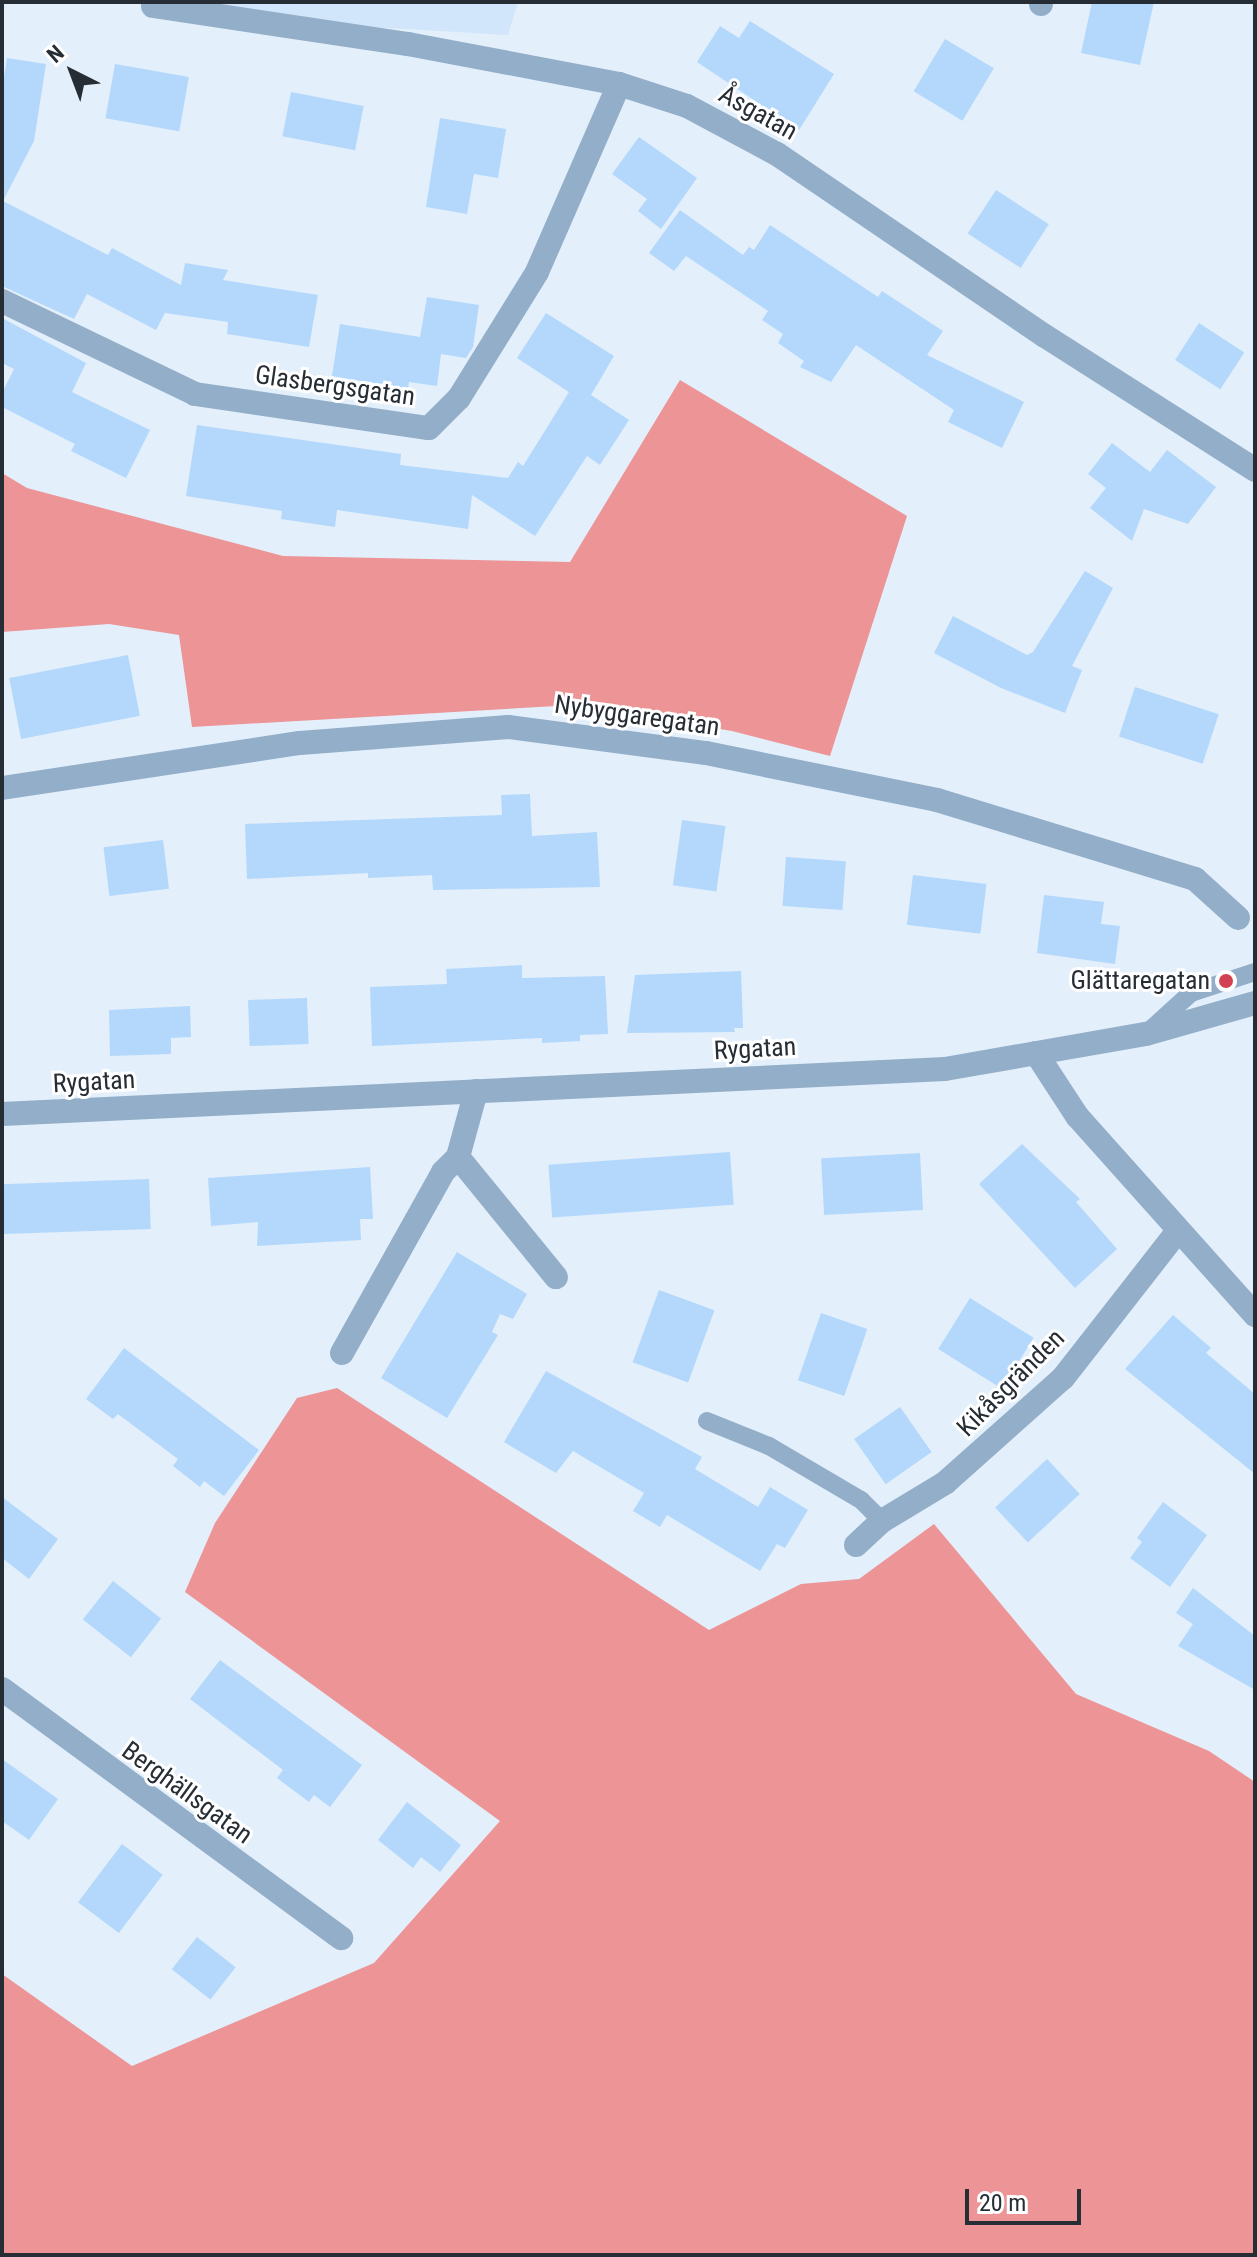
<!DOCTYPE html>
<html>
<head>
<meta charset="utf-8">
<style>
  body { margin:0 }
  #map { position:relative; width:1257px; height:2257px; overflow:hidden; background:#e3effb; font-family:"Roboto Condensed",sans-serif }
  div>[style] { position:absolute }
  .built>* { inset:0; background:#d1e6fa }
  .forest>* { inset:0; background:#ec9496 }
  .building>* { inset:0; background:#b3d8fc; transform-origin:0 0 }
  .service>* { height:18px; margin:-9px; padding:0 9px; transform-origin:9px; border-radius:9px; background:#93aec8 }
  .minor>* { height:24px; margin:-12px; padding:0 12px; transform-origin:12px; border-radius:12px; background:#93aec8 }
  .dots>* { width:22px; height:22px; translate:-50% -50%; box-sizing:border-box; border:4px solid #fff; border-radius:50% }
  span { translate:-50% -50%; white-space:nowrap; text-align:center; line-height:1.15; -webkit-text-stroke:6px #fff; paint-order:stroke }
  .street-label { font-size:26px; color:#262d34 }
  .poi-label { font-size:26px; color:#262d34 }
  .right { translate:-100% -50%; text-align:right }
  .frame { position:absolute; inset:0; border:4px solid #262d34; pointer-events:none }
  .north { position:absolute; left:32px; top:32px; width:80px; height:80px; -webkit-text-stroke:6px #fff; paint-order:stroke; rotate:318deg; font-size:22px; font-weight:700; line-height:32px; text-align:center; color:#262d34 }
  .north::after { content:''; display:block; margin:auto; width:28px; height:36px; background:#262d34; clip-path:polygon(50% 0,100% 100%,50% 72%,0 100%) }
  .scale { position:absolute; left:965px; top:2189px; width:116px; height:36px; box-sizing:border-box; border:4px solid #262d34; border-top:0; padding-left:10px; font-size:24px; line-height:28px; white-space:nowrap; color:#262d34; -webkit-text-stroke:6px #fff; paint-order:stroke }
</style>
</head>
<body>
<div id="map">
  <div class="built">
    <div style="clip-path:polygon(145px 2px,518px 2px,508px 35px,251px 20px)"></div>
  </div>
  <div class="forest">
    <div style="clip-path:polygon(680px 380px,907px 516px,830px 756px,732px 731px,574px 705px,192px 727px,179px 635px,109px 624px,2px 632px,2px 473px,27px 488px,283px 556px,570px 562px)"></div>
    <div style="clip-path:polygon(337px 1388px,709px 1630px,801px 1584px,859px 1579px,934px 1524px,1076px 1694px,1209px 1751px,1255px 1782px,1255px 2255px,2px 2255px,2px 1974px,132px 2066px,374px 1963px,500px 1821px,185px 1592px,215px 1523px,297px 1398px)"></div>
  </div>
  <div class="building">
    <div style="clip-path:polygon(1092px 2px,1154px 2px,1140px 65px,1081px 53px)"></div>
    <div style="clip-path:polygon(750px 21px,834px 74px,799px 130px,697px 62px,720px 26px,739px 38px)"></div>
    <div style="left:945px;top:39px;width:57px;height:61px;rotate:31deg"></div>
    <div style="clip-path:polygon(7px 58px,46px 64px,34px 141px,3px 201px,108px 255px,112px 248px,181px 285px,185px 263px,228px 270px,223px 280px,318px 295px,309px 347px,227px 334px,228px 322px,165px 313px,156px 330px,87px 294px,74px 319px,2px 286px,2px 90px)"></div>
    <div style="left:115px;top:64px;width:75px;height:55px;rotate:10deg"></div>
    <div style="left:291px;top:92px;width:74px;height:45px;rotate:11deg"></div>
    <div style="clip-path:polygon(440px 118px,506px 129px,498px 178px,474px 174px,467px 214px,426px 207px)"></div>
    <div style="clip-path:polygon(639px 137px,697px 178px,661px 229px,638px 211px,647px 199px,612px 174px)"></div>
    <div style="left:996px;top:190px;width:63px;height:52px;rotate:33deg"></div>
    <div style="clip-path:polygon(680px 210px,743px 255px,749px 247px,754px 250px,770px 225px,878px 297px,882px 291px,943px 331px,927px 355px,1024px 402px,1002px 448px,948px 422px,954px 410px,856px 345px,831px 382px,800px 367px,804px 361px,778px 343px,783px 334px,762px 320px,768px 311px,686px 256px,674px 271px,649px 253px)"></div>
    <div style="clip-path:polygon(427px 297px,479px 305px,473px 347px,466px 358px,441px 354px,437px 386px,409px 382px,408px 389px,332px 376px,340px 324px,420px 337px)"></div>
    <div style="clip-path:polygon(546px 313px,614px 356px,591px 395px,629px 420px,600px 465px,587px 456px,535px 536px,472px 495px,468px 529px,337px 510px,335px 527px,281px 519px,282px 511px,186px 496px,197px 425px,401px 454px,400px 465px,508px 478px,518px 462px,523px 466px,569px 392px,517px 358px)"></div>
    <div style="clip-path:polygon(2px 318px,86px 363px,72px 392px,150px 430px,126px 478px,71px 451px,75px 444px,2px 407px,2px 393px,14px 369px,2px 363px)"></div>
    <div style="left:1199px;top:323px;width:54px;height:44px;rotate:33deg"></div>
    <div style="clip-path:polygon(1112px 443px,1150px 472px,1167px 450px,1216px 487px,1188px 524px,1144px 509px,1132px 541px,1090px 508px,1106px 488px,1088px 474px)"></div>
    <div style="clip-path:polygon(1085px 571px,1113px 588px,1072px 666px,1082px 670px,1065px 713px,1001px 688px,934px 653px,953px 616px,1027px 655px,1033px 652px)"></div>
    <div style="left:128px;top:655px;width:62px;height:121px;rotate:79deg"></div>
    <div style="left:1135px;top:687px;width:88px;height:52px;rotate:18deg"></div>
    <div style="clip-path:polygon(530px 794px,532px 836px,597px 832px,600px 887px,433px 890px,432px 875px,368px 878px,368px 873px,247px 879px,245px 824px,502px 815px,501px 795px)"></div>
    <div style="left:682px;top:820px;width:44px;height:66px;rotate:8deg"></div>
    <div style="left:163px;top:840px;width:49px;height:60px;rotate:83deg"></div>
    <div style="left:786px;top:857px;width:60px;height:49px;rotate:4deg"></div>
    <div style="left:913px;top:875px;width:74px;height:50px;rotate:7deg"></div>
    <div style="clip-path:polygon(1044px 895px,1104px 902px,1101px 924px,1120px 926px,1115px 964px,1037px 953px)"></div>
    <div style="clip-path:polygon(522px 965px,522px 978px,605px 976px,608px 1034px,580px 1035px,580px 1041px,542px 1043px,542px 1038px,372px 1046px,370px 987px,447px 984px,446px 969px)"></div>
    <div style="clip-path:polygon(741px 971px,743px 1028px,734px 1028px,735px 1032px,627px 1033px,635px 975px)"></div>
    <div style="left:307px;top:998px;width:46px;height:59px;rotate:88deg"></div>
    <div style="clip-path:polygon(190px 1006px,191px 1037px,171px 1038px,171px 1054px,110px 1056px,109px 1010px)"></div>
    <div style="clip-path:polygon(1022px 1144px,1080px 1199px,1076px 1202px,1117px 1249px,1075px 1288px,979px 1184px)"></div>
    <div style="left:730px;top:1152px;width:53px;height:182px;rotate:86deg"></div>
    <div style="left:920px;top:1153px;width:57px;height:99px;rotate:87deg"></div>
    <div style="clip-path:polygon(370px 1167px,373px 1219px,360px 1219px,361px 1240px,257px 1246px,258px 1222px,211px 1226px,208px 1178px)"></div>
    <div style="left:149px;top:1179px;width:50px;height:147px;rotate:88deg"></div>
    <div style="clip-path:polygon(457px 1252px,527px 1294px,513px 1319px,500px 1314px,492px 1332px,498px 1335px,447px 1418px,381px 1378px)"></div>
    <div style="left:659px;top:1290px;width:59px;height:77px;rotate:20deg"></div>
    <div style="left:970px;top:1298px;width:75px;height:60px;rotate:32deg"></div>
    <div style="left:821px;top:1313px;width:49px;height:71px;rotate:19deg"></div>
    <div style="clip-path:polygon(1173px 1315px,1211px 1348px,1206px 1353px,1255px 1394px,1255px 1474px,1125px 1369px)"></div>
    <div style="clip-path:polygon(124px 1348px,259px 1450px,224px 1496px,204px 1481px,200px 1487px,173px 1466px,178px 1459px,118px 1414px,113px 1419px,86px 1399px)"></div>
    <div style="clip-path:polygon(546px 1371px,702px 1457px,695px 1469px,758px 1507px,770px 1487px,808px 1510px,785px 1548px,777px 1544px,760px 1571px,667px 1515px,660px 1527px,633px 1511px,644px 1493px,573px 1451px,556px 1473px,504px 1442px)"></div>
    <div style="left:900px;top:1407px;width:55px;height:56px;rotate:55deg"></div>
    <div style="left:1047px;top:1459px;width:48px;height:71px;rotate:47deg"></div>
    <div style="clip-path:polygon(2px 1497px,58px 1539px,29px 1579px,2px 1558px)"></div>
    <div style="clip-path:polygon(1163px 1502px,1207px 1535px,1170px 1587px,1130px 1558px,1142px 1542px,1137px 1538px)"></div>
    <div style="left:113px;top:1581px;width:61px;height:49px;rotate:38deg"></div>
    <div style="clip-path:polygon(1193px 1588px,1255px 1636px,1255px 1690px,1178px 1646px,1193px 1624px,1176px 1613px)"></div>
    <div style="clip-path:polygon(220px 1660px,362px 1765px,330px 1807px,314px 1795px,309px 1802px,277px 1778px,283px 1770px,190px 1699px)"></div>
    <div style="clip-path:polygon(2px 1759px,58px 1799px,29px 1840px,2px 1821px)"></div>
    <div style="clip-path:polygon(407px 1802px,461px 1845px,440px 1872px,421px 1857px,413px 1868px,378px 1840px)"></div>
    <div style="left:122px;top:1844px;width:51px;height:73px;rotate:37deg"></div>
    <div style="left:197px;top:1937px;width:49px;height:41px;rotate:38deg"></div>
  </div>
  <div class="service">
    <div style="left:1148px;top:1032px;width:58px;rotate:-42.2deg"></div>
    <div style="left:1191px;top:993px;width:67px;rotate:-18.2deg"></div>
    <div style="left:707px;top:1421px;width:67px;rotate:22deg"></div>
    <div style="left:769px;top:1446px;width:107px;rotate:30.4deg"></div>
    <div style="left:861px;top:1500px;width:30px;rotate:45deg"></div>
  </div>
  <div class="minor">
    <div style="left:1041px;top:4px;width:2px;rotate:-90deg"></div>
    <div style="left:153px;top:6px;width:258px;rotate:8.5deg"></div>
    <div style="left:408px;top:44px;width:215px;rotate:10.7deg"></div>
    <div style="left:619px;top:84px;width:71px;rotate:17.9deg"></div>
    <div style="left:687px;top:106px;width:102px;rotate:28.1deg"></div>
    <div style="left:777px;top:154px;width:324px;rotate:34.2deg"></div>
    <div style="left:1045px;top:336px;width:249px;rotate:32.5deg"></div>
    <div style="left:2px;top:301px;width:214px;rotate:25.7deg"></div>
    <div style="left:195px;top:394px;width:236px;rotate:8.3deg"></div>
    <div style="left:429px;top:428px;width:42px;rotate:-45deg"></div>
    <div style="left:459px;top:398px;width:148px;rotate:-58.2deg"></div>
    <div style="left:537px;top:272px;width:205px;rotate:-66.4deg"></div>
    <div style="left:2px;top:788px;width:301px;rotate:-8.6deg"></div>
    <div style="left:300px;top:743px;width:209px;rotate:-4.4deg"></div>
    <div style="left:508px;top:727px;width:200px;rotate:7.5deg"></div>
    <div style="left:706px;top:753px;width:236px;rotate:11.5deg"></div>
    <div style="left:937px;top:800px;width:270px;rotate:17deg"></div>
    <div style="left:1195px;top:879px;width:58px;rotate:42.2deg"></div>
    <div style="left:1036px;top:1053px;width:75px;rotate:56.9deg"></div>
    <div style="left:1077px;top:1116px;width:267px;rotate:48.2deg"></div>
    <div style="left:476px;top:1091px;width:68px;rotate:105.3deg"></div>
    <div style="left:458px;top:1157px;width:155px;rotate:50.8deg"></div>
    <div style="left:2px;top:1114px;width:944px;rotate:-2.73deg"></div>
    <div style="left:945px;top:1069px;width:204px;rotate:-9.9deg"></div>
    <div style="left:1146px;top:1034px;width:113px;rotate:-15.9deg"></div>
    <div style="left:342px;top:1353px;width:207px;rotate:-60.8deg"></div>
    <div style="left:443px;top:1172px;width:21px;rotate:-45deg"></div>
    <div style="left:856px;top:1545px;width:35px;rotate:-43deg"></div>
    <div style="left:882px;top:1521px;width:74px;rotate:-31.1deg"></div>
    <div style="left:945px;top:1483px;width:158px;rotate:-41.7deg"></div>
    <div style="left:1063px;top:1378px;width:185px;rotate:-52deg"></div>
    <div style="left:2px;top:1689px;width:421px;rotate:36.3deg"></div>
  </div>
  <div class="dots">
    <div style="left:1226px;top:981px;background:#d14151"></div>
  </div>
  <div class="street-label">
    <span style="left:758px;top:113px;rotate:29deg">Åsgatan</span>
    <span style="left:335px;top:386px;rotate:8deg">Glasbergsgatan</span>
    <span style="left:637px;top:716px;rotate:8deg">Nybyggaregatan</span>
    <span style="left:755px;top:1049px;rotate:-3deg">Rygatan</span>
    <span style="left:94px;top:1082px;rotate:-3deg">Rygatan</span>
    <span style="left:1011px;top:1383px;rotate:-45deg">Kikåsgränden</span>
    <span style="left:187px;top:1793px;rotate:36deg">Berghällsgatan</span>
  </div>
  <div class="poi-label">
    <span class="right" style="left:1210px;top:981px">Glättaregatan</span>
  </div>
  <div class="frame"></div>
  <div class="north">N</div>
  <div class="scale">20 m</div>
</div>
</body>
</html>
